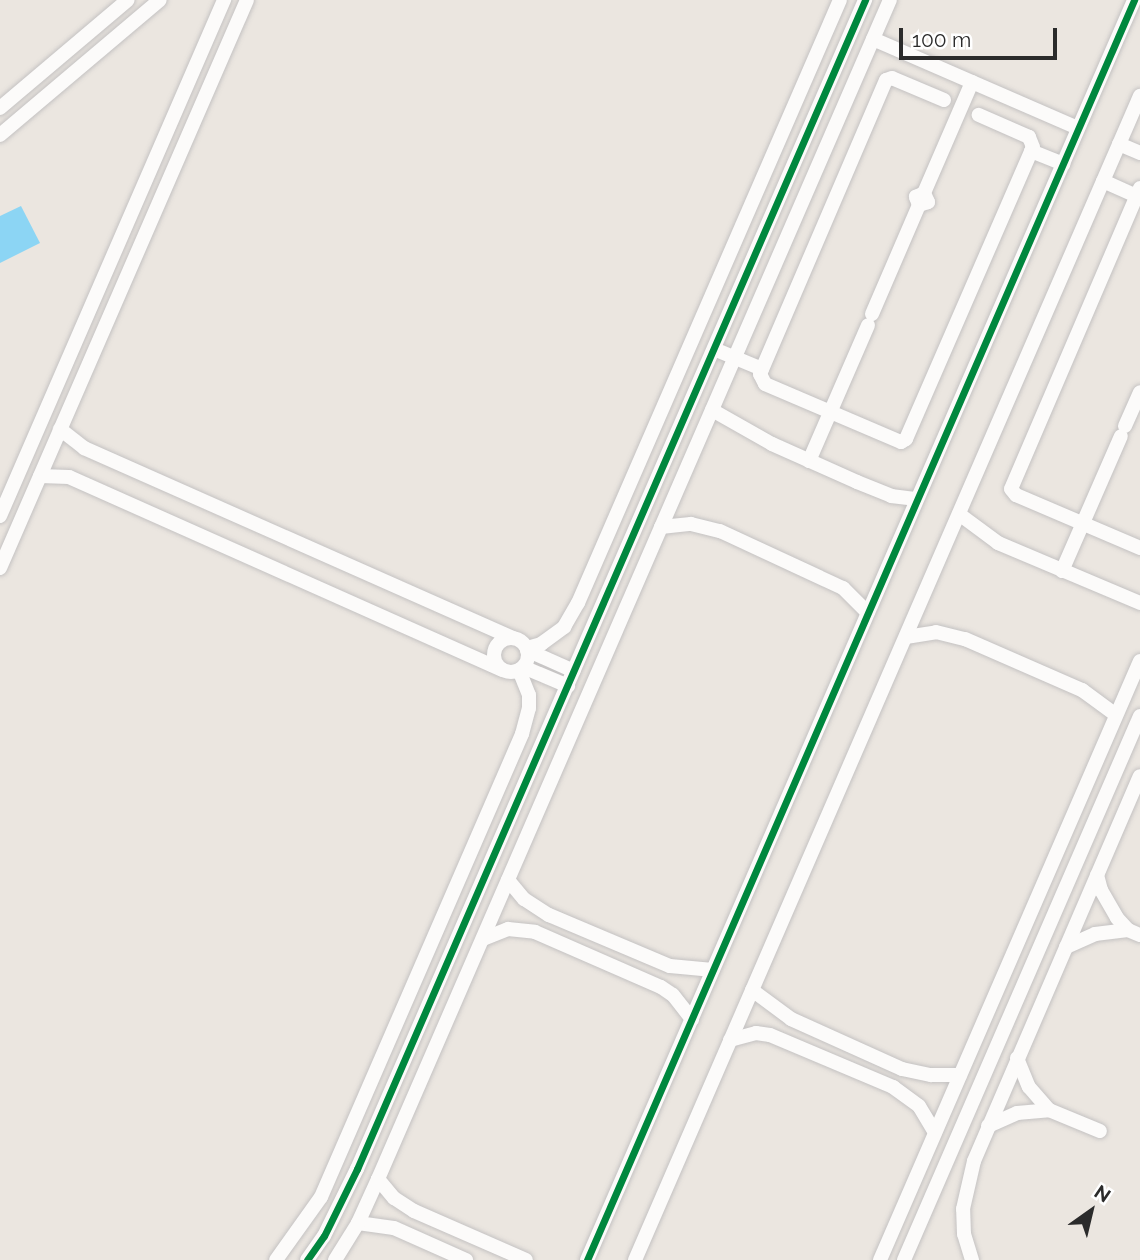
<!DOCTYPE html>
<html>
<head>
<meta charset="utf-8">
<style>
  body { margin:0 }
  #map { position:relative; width:1140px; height:1260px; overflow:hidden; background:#ebe6e0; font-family:Raleway,sans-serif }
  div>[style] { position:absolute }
  .water>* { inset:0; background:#8cd5f4 }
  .roads { filter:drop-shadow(0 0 2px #c4c2c2) drop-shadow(0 0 2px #c4c2c2) }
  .minor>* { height:14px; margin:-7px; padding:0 7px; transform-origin:7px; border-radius:7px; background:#fcfbfa }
  .minor>.ring { margin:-7px; padding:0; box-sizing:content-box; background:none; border:14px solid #fcfbfa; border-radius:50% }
  .cycleway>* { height:7px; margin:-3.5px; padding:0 3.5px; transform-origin:3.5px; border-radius:3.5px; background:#00873e }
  span { translate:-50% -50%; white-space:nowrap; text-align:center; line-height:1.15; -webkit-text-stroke:6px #fff; paint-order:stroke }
  .north { position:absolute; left:1056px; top:1176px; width:70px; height:70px; -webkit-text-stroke:5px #fff; paint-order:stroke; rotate:34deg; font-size:19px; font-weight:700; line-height:28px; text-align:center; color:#2b2b2b }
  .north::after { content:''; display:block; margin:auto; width:24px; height:32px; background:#2b2b2b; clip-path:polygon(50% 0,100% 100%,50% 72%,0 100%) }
  .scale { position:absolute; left:899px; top:28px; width:158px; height:32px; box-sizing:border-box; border:4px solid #2b2b2b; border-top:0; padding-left:9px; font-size:21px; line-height:24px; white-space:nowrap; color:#2b2b2b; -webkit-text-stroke:5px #fff; paint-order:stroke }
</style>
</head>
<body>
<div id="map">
  <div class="water">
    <div style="clip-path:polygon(21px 206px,40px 243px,0 263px,0 216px)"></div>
  </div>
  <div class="roads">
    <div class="minor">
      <div style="left:873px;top:39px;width:223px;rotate:23.5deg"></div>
      <div style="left:944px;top:100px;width:56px;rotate:-157.1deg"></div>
      <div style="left:892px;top:78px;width:6px;rotate:162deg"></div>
      <div style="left:886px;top:80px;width:320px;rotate:113.2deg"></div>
      <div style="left:760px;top:374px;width:11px;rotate:63deg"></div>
      <div style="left:765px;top:384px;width:148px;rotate:23.1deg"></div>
      <div style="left:901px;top:442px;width:6px;rotate:-31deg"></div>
      <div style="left:906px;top:439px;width:318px;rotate:-66.5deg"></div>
      <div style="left:1033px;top:147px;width:11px;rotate:-112deg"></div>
      <div style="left:1029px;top:137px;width:55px;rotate:-156.3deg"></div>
      <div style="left:0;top:108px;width:167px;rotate:-40.2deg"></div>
      <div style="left:0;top:135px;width:209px;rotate:-40.2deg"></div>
      <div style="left:1119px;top:144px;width:23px;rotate:23deg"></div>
      <div style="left:1031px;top:151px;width:35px;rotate:22deg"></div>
      <div style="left:1103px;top:181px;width:37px;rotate:24deg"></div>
      <div style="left:1140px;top:188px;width:327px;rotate:113.2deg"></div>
      <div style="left:1011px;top:489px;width:8px;rotate:50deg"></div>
      <div style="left:1016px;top:495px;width:135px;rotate:23.1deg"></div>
      <div style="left:924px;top:193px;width:121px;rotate:-66.6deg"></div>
      <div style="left:872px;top:314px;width:119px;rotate:-66.7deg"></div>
      <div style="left:919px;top:205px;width:9px;rotate:-111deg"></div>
      <div style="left:916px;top:197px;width:9px;rotate:-27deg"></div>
      <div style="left:924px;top:193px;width:10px;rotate:66deg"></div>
      <div style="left:928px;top:202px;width:9px;rotate:162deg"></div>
      <div style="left:714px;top:349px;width:52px;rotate:22.6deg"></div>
      <div style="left:712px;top:410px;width:69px;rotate:29.5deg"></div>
      <div style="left:772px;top:444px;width:93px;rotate:24.1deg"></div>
      <div style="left:857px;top:482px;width:37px;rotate:22deg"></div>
      <div style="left:891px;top:496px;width:26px;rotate:7deg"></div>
      <div style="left:1125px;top:426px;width:37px;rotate:-66deg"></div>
      <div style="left:60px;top:429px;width:31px;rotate:38deg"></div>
      <div style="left:84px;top:448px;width:469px;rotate:23.9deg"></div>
      <div style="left:809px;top:461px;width:148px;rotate:-66.5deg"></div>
      <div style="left:40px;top:476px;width:29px;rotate:2deg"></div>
      <div style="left:69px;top:477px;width:474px;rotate:24deg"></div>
      <div style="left:959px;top:514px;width:49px;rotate:36.6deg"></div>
      <div style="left:998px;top:543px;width:154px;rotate:22.9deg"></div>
      <div style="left:0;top:516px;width:563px;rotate:-66.53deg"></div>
      <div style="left:661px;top:527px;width:30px;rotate:-6deg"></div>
      <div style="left:691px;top:524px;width:30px;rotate:14deg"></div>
      <div style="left:720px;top:531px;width:136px;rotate:24.9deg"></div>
      <div style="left:843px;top:588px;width:35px;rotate:45deg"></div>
      <div style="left:0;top:568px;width:619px;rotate:-66.5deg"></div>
      <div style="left:1062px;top:571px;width:147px;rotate:-66.4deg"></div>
      <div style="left:906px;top:637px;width:30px;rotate:-9deg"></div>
      <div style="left:936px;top:632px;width:30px;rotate:14deg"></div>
      <div style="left:965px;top:639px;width:128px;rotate:23.6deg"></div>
      <div style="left:1082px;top:690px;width:42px;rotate:36.3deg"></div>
      <div class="ring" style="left:494px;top:638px;width:20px;height:20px"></div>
      <div style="left:527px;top:648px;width:15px;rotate:-16deg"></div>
      <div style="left:541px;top:644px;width:29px;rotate:-36deg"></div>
      <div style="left:564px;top:627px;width:28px;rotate:-60deg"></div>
      <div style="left:578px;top:603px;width:657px;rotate:-66.52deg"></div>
      <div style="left:527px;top:650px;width:51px;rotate:24.1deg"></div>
      <div style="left:523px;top:667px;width:49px;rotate:22.9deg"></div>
      <div style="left:1097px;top:875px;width:16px;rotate:75deg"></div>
      <div style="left:1101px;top:890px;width:32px;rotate:60deg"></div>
      <div style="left:1117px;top:918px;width:16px;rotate:47deg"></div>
      <div style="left:1128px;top:930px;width:13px;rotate:23deg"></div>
      <div style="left:508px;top:880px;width:25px;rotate:50deg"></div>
      <div style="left:524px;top:899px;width:30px;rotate:33deg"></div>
      <div style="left:549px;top:915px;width:131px;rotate:22.9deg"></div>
      <div style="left:670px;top:966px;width:43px;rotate:5.3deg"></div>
      <div style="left:483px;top:939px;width:27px;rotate:-22deg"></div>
      <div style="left:508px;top:929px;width:27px;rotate:6deg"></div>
      <div style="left:535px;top:932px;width:137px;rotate:23.6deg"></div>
      <div style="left:661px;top:987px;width:14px;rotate:34deg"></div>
      <div style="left:673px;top:995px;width:31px;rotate:52deg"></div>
      <div style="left:1066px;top:947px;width:32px;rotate:-24deg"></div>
      <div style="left:1095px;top:934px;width:33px;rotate:-7deg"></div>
      <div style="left:752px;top:990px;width:49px;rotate:36.6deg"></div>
      <div style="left:791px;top:1019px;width:122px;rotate:24.2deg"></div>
      <div style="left:902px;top:1069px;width:30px;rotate:12deg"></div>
      <div style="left:931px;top:1075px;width:29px"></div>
      <div style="left:730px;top:1040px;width:27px;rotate:-15deg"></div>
      <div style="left:756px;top:1033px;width:14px;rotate:8deg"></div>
      <div style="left:770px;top:1035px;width:134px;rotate:22.9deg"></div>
      <div style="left:893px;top:1087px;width:32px;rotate:36deg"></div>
      <div style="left:919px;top:1106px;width:31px;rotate:59deg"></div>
      <div style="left:1017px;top:1058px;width:31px;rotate:68deg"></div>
      <div style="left:1029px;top:1087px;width:30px;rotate:49deg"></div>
      <div style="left:1049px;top:1110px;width:55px;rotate:22.4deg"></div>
      <div style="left:988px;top:1126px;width:32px;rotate:-24deg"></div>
      <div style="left:1017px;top:1113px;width:32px;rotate:-5deg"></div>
      <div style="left:378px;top:1179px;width:25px;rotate:50deg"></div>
      <div style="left:394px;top:1198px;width:24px;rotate:33deg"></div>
      <div style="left:414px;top:1211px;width:122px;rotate:23.6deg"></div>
      <div style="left:358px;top:1223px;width:36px;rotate:8deg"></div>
      <div style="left:394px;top:1228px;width:79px;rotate:24deg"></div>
      <div style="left:276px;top:1260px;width:77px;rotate:-54.5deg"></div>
      <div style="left:321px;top:1197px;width:505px;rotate:-66.53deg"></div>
      <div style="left:522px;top:734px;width:27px;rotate:-75deg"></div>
      <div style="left:529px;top:708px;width:13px;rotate:-90deg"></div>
      <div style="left:529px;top:695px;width:27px;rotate:-112deg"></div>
      <div style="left:307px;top:1260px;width:29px;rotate:-55deg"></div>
      <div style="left:324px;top:1236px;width:75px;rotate:-63.8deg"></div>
      <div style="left:357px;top:1169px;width:1275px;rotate:-66.51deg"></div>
      <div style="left:335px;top:1260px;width:44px;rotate:-58.1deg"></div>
      <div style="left:358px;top:1223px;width:48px;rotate:-65.6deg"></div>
      <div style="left:378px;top:1179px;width:1285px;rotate:-66.53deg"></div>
      <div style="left:587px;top:1260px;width:1374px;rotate:-66.53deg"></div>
      <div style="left:635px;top:1260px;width:1269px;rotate:-66.55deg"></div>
      <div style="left:880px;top:1260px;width:653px;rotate:-66.54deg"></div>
      <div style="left:904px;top:1260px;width:593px;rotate:-66.55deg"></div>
      <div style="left:972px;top:1260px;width:27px;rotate:-107deg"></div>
      <div style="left:964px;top:1234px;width:25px;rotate:-92deg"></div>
      <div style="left:963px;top:1209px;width:49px;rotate:-77.1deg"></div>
      <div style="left:974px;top:1161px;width:419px;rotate:-66.7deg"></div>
    </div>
  </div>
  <div class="cycleway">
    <div style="left:307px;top:1260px;width:29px;rotate:-55deg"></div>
    <div style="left:324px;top:1236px;width:75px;rotate:-63.8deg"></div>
    <div style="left:357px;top:1169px;width:1275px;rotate:-66.51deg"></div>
    <div style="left:587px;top:1260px;width:1374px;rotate:-66.53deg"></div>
  </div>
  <div class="north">N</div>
  <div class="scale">100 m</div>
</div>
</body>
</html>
